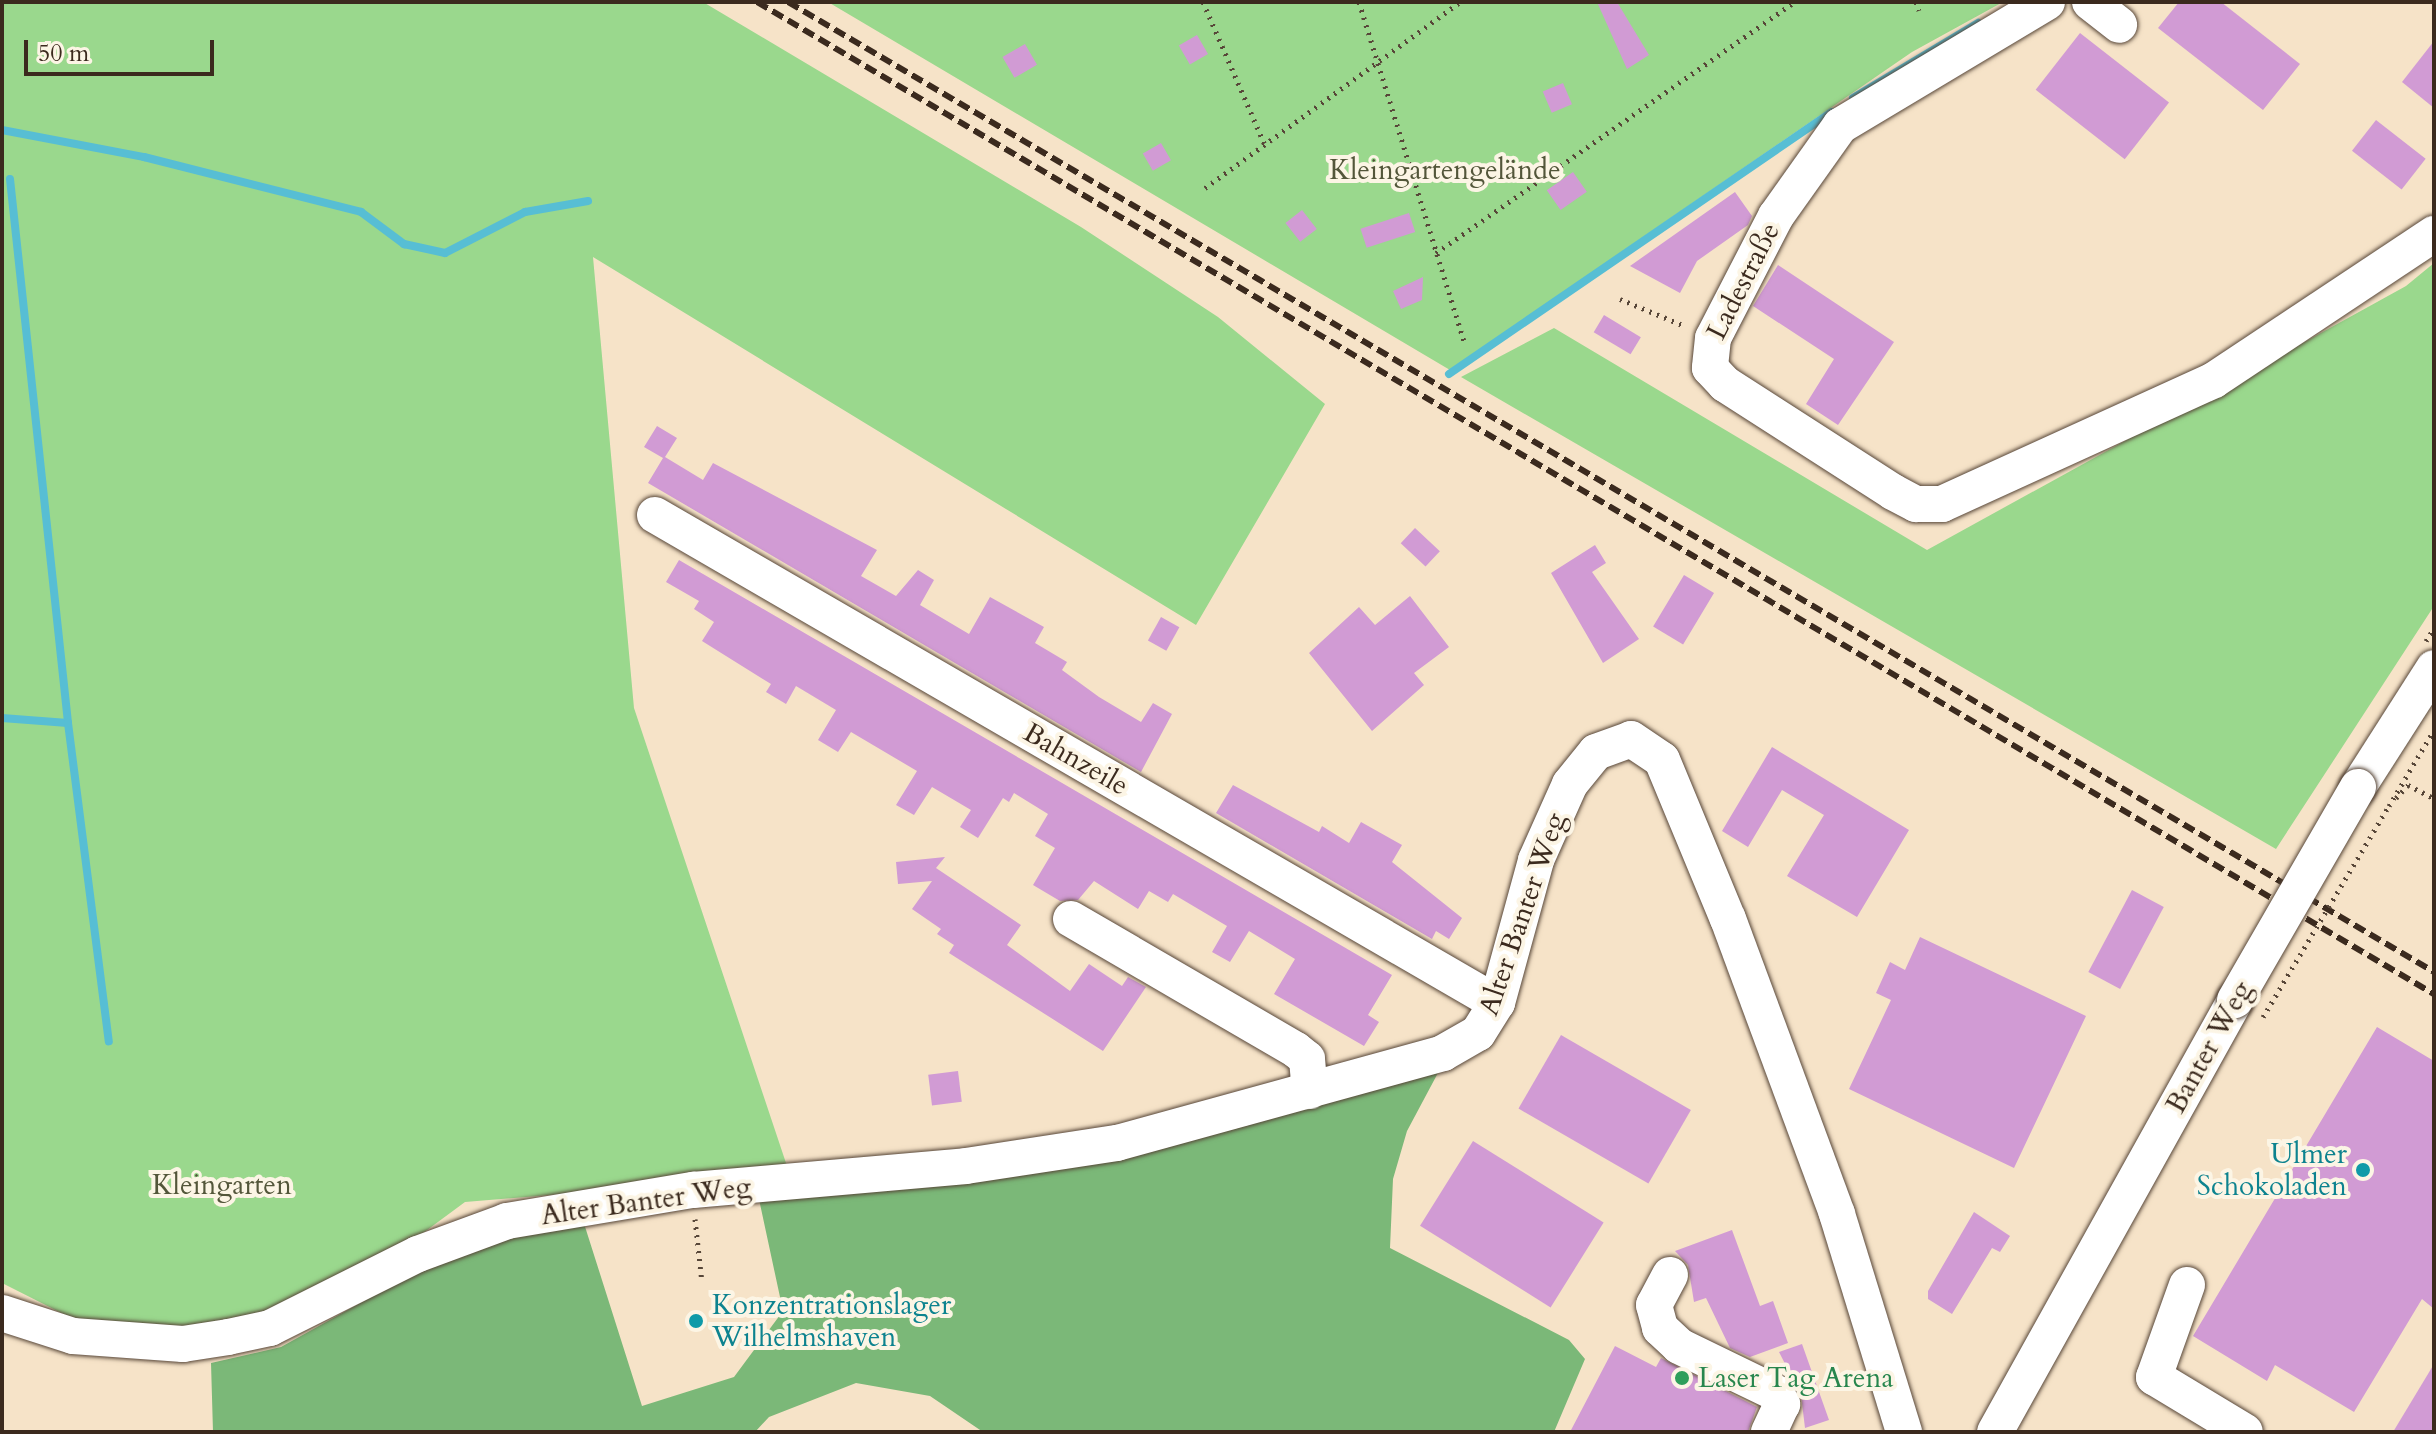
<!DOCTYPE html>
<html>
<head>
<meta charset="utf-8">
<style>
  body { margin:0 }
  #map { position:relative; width:2436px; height:1434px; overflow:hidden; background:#f6e3c8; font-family:Cardo,serif }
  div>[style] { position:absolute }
  .green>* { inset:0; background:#9ad88d }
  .forest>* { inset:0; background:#7bb878 }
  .stream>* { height:8px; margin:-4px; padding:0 4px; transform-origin:4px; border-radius:4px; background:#57bed4 }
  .building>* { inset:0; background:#d19bd4; transform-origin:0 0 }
  .path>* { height:5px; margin-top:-2.5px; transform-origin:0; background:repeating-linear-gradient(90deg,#574638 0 2px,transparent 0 8px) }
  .roads { filter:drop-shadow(0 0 2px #574638) drop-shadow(0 0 2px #574638) }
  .minor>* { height:36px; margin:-18px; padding:0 18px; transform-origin:18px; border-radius:18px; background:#fff }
  .rail>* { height:6px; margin-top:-3px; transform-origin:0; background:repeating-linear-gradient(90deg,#3b2a1e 0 12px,transparent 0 18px) }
  .path-bridge>* { height:5px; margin-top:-2.5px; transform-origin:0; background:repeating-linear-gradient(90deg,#574638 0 2px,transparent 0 8px) }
  .bridges { filter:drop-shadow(0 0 2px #574638) drop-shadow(0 0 2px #574638) }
  .minor-bridge>* { height:36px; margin:-18px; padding:0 18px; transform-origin:18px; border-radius:18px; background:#fff }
  .dots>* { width:22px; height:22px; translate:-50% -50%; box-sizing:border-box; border:4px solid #fcf5e5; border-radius:50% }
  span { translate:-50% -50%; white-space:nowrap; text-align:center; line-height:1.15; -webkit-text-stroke:8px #fcf5e5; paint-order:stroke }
  .park-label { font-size:28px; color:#53563a }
  .street-label { font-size:28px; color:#3b2a1e }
  .culture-label { font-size:28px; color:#0d838f }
  .right { translate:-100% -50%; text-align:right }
  .left { translate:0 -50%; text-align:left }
  .leisure-label { font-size:28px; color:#27864d }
  .frame { position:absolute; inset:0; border:4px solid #3b2a1e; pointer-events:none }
  .scale { position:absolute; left:24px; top:40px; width:190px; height:36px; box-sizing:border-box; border:4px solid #3b2a1e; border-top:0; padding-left:10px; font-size:24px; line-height:28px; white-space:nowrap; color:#3b2a1e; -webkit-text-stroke:6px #fcf5e5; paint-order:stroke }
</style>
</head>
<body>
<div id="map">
  <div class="green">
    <div style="clip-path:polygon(2px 2px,703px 2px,1081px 227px,1218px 317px,1325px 404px,1196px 625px,593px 257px,634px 708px,790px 1175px,465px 1202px,377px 1267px,273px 1319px,186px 1340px,99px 1332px,2px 1283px)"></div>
    <div style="clip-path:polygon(828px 2px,2003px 2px,1912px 52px,1450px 370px)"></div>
    <div style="clip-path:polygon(2434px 263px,2434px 606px,2276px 849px,1461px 377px,1554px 328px,1927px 550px,2406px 286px)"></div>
  </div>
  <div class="forest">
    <div style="clip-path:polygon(1447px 1056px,1407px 1131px,1393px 1179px,1390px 1248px,1569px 1340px,1585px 1359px,1554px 1432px,983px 1432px,930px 1396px,856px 1383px,769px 1417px,755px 1432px,213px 1432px,211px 1363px,281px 1347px,418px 1271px,581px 1214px,642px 1406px,734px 1377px,783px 1311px,757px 1190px,1100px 1157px)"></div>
  </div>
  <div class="stream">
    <div style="left:1853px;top:98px;width:146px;rotate:-31deg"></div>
    <div style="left:2px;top:130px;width:145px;rotate:10.8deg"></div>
    <div style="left:144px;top:157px;width:224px;rotate:14.2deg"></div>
    <div style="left:361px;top:212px;width:54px;rotate:36.7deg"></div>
    <div style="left:404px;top:244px;width:42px;rotate:12.4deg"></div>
    <div style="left:445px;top:253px;width:90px;rotate:-27.1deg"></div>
    <div style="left:525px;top:212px;width:64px;rotate:-9.9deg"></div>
    <div style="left:10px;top:179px;width:547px;rotate:83.91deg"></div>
    <div style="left:1449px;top:374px;width:464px;rotate:-34.4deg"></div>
    <div style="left:2px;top:718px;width:66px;rotate:4.3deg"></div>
    <div style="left:68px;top:723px;width:321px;rotate:82.7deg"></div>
  </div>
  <div class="building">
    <div style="clip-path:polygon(1597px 2px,1617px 2px,1649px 55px,1627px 69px)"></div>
    <div style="clip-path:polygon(2179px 2px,2221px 2px,2300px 64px,2263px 110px,2158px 28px)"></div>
    <div style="left:2080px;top:33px;width:113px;height:72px;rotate:38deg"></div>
    <div style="left:1197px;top:35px;width:22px;height:21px;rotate:60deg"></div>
    <div style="clip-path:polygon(2434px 41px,2434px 108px,2402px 82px)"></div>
    <div style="left:1025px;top:44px;width:24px;height:26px;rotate:60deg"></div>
    <div style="left:1563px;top:83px;width:23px;height:22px;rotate:67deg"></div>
    <div style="left:2376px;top:120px;width:63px;height:39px;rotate:38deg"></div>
    <div style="left:1161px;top:143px;width:20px;height:21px;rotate:60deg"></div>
    <div style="left:1573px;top:172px;width:24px;height:32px;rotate:55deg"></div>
    <div style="clip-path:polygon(1735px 192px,1752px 216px,1748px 225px,1697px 261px,1680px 293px,1630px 266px)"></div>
    <div style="left:1302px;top:210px;width:24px;height:21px;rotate:52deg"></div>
    <div style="left:1409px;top:213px;width:20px;height:51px;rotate:72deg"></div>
    <div style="clip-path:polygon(1778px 265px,1894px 342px,1838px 425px,1806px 404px,1834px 359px,1753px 306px)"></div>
    <div style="clip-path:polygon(1423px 277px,1422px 300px,1401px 309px,1393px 291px)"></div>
    <div style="left:1604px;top:315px;width:43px;height:20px;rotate:31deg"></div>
    <div style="clip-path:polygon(657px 426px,677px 438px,665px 457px,703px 480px,713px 463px,877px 550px,861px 576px,896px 596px,918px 570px,934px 580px,920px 605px,969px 634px,990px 597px,1044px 627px,1035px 643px,1067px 662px,1062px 670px,1099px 697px,1141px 722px,1153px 703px,1172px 714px,1141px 772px,648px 483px,663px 458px,644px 447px)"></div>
    <div style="left:1415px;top:528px;width:34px;height:21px;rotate:43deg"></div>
    <div style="clip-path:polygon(1595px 545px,1606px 563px,1592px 572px,1639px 639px,1603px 663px,1551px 573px)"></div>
    <div style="clip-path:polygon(679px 560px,1392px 975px,1368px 1015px,1379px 1022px,1364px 1046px,1274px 994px,1295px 959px,1249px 931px,1230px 962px,1212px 952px,1227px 926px,1173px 894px,1168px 902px,1149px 891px,1138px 909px,1094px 881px,1078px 900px,1060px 901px,1033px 885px,1055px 848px,1035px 836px,1048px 814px,1014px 793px,1009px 802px,1003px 798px,978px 838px,960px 827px,971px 810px,932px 787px,914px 815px,896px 805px,917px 771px,851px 732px,838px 752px,818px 740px,836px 710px,796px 686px,786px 704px,766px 692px,771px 684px,702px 641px,714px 622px,694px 609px,699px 601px,666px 582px)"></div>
    <div style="left:1684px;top:575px;width:35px;height:60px;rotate:31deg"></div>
    <div style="clip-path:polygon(1410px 596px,1449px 647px,1414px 673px,1424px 685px,1372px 731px,1309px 653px,1359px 607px,1375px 625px)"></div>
    <div style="left:1161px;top:617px;width:21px;height:27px;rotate:29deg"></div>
    <div style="clip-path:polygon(1772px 747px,1909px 830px,1857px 917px,1787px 876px,1824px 815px,1782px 790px,1748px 847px,1722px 831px)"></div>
    <div style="clip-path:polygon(1233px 785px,1319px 832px,1322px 826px,1349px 843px,1361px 822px,1402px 845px,1392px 862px,1462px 918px,1449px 939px,1436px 931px,1432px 939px,1216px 813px)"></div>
    <div style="clip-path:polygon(945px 857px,936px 868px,1021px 925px,1007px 945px,1070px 991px,1089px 964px,1122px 986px,1128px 977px,1146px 987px,1103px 1051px,949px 953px,954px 945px,937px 934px,941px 929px,912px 909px,932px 881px,898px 884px,896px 862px)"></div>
    <div style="left:2132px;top:890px;width:36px;height:93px;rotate:28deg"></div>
    <div style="clip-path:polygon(1920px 937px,2086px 1016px,2014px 1168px,1849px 1089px,1891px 1000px,1876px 993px,1890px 962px,1905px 970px)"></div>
    <div style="clip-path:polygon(2377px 1027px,2434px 1061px,2434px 1309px,2422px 1299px,2354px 1412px,2275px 1365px,2267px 1381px,2193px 1336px)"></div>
    <div style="left:1561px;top:1035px;width:150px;height:85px;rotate:30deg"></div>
    <div style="left:958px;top:1071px;width:31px;height:30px;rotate:83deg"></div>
    <div style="left:1473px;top:1141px;width:154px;height:100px;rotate:32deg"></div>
    <div style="clip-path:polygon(1974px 1212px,2010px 1236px,2000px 1252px,1992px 1248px,1952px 1314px,1928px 1299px,1928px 1291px)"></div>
    <div style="clip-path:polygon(1732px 1230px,1760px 1306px,1773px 1301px,1788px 1343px,1750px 1357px,1730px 1348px,1706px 1298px,1694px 1302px,1688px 1265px,1675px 1251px)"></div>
    <div style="clip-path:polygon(1802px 1344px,1829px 1420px,1805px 1428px,1801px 1395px,1779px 1352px)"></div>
    <div style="clip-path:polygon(1615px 1346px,1656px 1367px,1661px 1358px,1757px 1407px,1748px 1432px,1570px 1432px)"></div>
    <div style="clip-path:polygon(2434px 1364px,2434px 1432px,2393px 1432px)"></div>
  </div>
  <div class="path">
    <div style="left:1203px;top:2px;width:154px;rotate:66.6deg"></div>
    <div style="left:1359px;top:2px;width:358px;rotate:72.8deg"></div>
    <div style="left:1916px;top:2px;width:9px;rotate:72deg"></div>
    <div style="left:1205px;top:188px;width:316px;rotate:-36.1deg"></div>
    <div style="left:1436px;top:253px;width:438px;rotate:-35deg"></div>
    <div style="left:1620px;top:299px;width:70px;rotate:22.6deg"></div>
    <div style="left:2426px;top:641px;width:15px;rotate:-58deg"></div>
    <div style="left:2396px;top:798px;width:18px;rotate:-47deg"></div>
    <div style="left:2408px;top:785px;width:29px;rotate:27deg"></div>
    <div style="left:2389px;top:806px;width:88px;rotate:-59.4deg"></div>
    <div style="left:695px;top:1219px;width:63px;rotate:83.7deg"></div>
  </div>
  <div class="roads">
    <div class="minor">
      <div style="left:2047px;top:2px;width:241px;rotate:149.1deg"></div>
      <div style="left:1840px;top:126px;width:110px;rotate:125.4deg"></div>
      <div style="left:1776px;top:216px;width:137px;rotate:117.3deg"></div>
      <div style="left:1713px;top:338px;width:30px;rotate:96deg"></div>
      <div style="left:1710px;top:368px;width:22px;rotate:47deg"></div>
      <div style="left:1725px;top:384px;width:200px;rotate:32.7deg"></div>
      <div style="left:1893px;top:492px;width:26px;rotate:28deg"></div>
      <div style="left:1916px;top:504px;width:26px"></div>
      <div style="left:1942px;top:504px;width:299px;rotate:-24.5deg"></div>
      <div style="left:2214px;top:380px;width:264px;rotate:-33.6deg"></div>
      <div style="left:2090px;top:2px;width:37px;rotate:38deg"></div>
      <div style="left:655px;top:515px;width:973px;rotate:30.1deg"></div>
      <div style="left:2358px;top:787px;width:141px;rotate:-57.4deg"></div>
      <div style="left:1071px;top:919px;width:260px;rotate:30.2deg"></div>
      <div style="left:1296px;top:1050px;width:14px;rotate:39deg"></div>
      <div style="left:1307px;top:1059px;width:32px;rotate:85deg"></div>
      <div style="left:1670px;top:1275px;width:34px;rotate:118deg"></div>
      <div style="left:1654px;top:1305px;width:24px;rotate:75deg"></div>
      <div style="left:1660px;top:1328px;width:26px;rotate:43deg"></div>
      <div style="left:1679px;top:1346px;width:108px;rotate:25.9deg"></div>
      <div style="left:1776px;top:1393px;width:13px;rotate:61deg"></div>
      <div style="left:1782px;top:1404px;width:31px;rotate:115deg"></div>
      <div style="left:2187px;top:1285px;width:98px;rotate:109.7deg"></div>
      <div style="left:2154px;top:1377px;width:106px;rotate:31.1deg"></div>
      <div style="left:2px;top:1313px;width:75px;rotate:17.9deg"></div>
      <div style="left:73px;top:1336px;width:110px;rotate:4.2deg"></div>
      <div style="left:183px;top:1344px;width:46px;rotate:-8.8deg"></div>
      <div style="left:228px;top:1337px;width:43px;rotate:-12.1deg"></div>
      <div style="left:270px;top:1328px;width:165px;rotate:-26.6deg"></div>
      <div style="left:418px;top:1254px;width:95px;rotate:-20.3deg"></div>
      <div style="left:507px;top:1221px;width:189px;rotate:-9.5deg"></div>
      <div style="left:693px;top:1190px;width:274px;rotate:-5deg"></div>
      <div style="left:966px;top:1166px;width:153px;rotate:-8.7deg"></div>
      <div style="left:1117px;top:1143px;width:338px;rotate:-15.4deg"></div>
      <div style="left:1443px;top:1053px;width:40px;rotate:-29.7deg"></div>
      <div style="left:1478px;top:1033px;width:36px;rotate:-58deg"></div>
      <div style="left:1497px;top:1003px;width:148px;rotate:-74.7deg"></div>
      <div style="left:1536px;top:860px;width:83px;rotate:-65.9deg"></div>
      <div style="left:1570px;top:784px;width:41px;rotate:-50.9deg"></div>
      <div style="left:1596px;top:752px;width:37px;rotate:-20deg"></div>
      <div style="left:1631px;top:739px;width:37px;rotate:34deg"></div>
      <div style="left:1662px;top:760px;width:172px;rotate:67.5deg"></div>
      <div style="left:1728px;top:919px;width:314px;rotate:69.7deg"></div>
      <div style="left:1837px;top:1214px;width:228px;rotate:72.9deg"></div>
      <div style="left:1995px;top:1432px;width:494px;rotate:-60.9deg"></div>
    </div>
  </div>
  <div class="rail">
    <div style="left:757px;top:2px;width:1948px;rotate:30.61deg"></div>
    <div style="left:788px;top:2px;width:1911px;rotate:30.51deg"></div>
  </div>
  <div class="path-bridge">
    <div style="left:2263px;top:1017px;width:246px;rotate:-59.2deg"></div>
  </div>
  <div class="bridges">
    <div class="minor-bridge">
      <div style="left:2235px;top:1000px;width:246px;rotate:-60deg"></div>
    </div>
  </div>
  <div class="dots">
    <div style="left:2363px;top:1170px;background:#0f9aa8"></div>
    <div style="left:696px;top:1321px;background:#0f9aa8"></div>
    <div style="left:1682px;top:1378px;background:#2e9e5b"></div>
  </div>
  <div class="park-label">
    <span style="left:1445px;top:170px">Kleingartengelände</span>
    <span style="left:222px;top:1185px">Kleingarten</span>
  </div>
  <div class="street-label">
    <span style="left:1743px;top:281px;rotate:-63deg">Ladestraße</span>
    <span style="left:1076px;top:759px;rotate:30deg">Bahnzeile</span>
    <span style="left:1522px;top:914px;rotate:-71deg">Alter Banter Weg</span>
    <span style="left:2209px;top:1047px;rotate:-61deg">Banter Weg</span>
    <span style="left:646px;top:1201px;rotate:-8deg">Alter Banter Weg</span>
  </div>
  <div class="culture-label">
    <span class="right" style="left:2347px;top:1170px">Ulmer<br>Schokoladen</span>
    <span class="left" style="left:712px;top:1321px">Konzentrationslager<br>Wilhelmshaven</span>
  </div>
  <div class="leisure-label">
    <span class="left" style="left:1698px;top:1378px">Laser Tag Arena</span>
  </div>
  <div class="frame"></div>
  <div class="scale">50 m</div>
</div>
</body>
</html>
